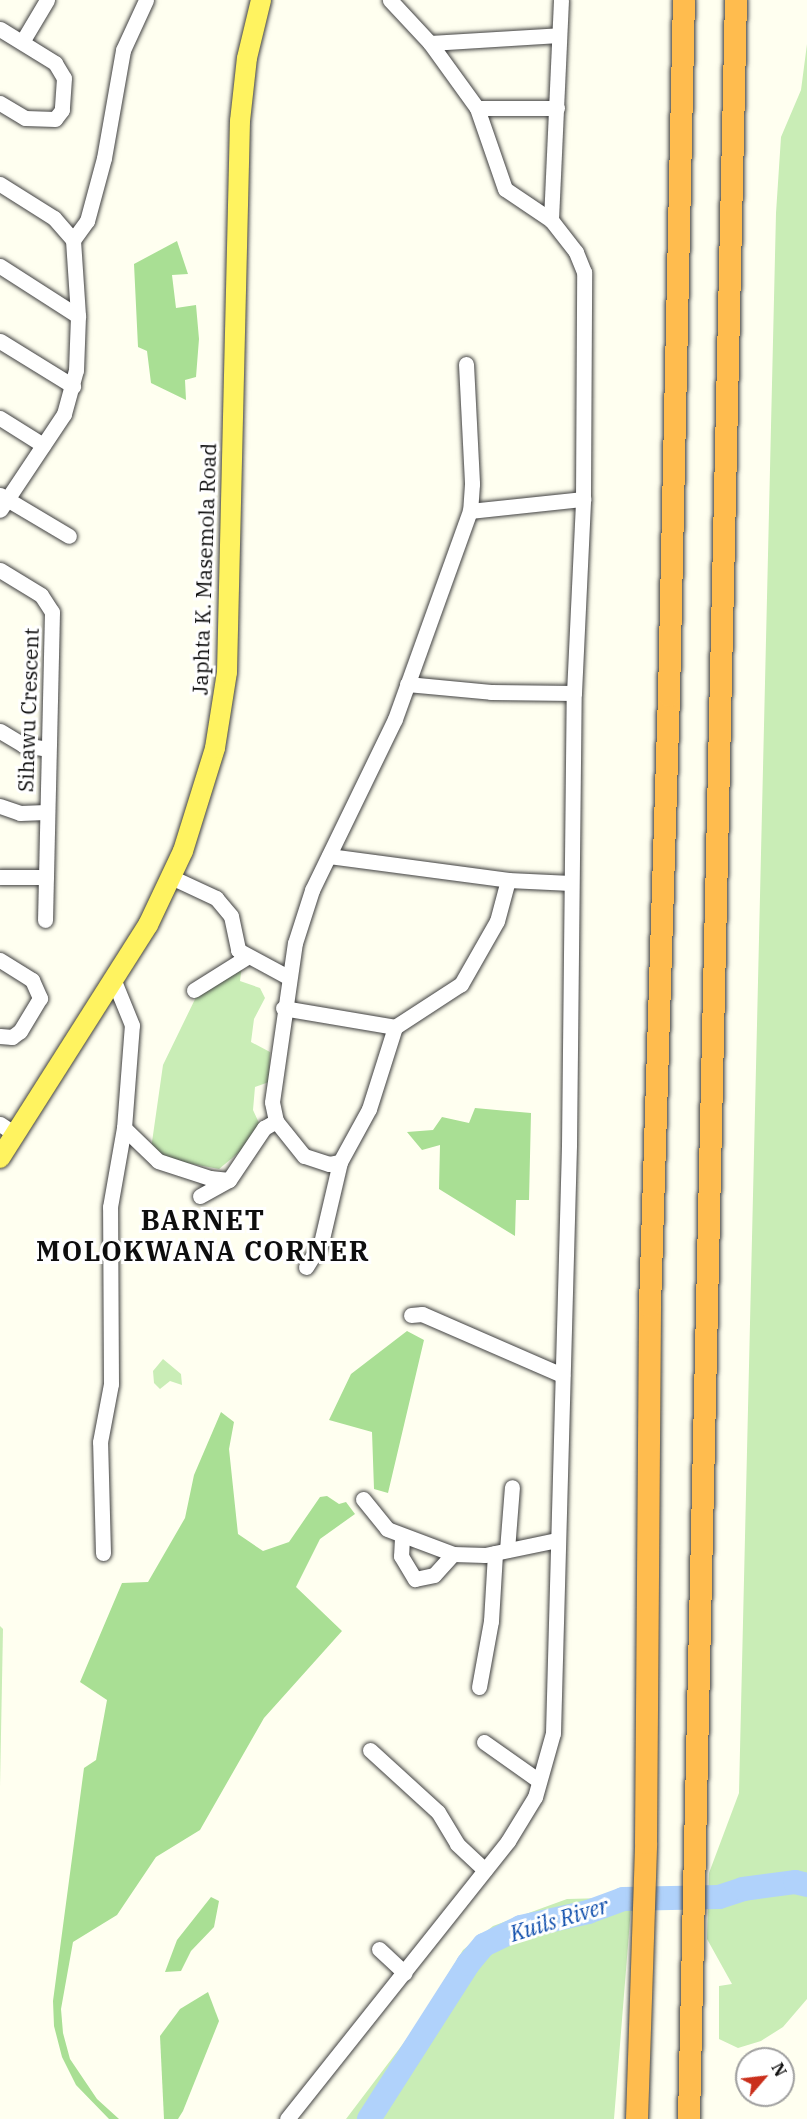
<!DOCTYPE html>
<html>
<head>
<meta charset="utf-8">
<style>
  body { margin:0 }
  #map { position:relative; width:807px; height:2119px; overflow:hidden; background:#fffff0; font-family:"IBM Plex Serif",serif }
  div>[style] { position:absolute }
  .green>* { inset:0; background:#c9edb6 }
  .forest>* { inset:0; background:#a9df94 }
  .river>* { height:24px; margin:-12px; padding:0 12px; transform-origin:12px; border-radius:12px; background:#b0d2fb }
  .roads { filter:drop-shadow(0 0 2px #414141) drop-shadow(0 0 2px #414141) }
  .minor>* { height:15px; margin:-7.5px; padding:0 7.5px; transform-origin:7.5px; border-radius:7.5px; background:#fff }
  .major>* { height:20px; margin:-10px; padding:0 10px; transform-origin:10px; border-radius:10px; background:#fff360 }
  .highway>* { height:22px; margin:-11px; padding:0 11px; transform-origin:11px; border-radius:11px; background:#ffbc4e }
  span { translate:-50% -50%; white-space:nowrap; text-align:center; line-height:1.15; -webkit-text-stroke:6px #fff; paint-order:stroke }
  .street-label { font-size:21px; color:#0e0e0e }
  .water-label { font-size:22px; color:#0d4cab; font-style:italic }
  .district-label { font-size:27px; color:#0e0e0e; font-weight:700; letter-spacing:1.5px }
  .north { position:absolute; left:735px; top:2047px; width:60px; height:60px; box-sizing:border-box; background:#fff; border:2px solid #9f9f9f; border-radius:50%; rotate:62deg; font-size:16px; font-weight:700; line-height:24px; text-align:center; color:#0e0e0e }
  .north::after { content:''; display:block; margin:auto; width:21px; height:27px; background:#ca2f1b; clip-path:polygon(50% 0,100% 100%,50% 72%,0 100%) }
</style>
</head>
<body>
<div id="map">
  <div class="green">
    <div style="clip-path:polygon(807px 44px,807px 1999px,783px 2027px,761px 2041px,738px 2048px,719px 2039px,719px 1986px,732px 1984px,707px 1939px,709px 1873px,739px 1793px,776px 213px,781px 137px,801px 90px)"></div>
    <div style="clip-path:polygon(242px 965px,240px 981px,260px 988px,265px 998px,254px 1019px,251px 1042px,270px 1052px,269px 1082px,255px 1087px,253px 1110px,260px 1125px,243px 1149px,219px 1169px,150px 1156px,163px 1065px,198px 993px)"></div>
    <div style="clip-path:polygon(163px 1359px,181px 1374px,182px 1385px,170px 1381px,160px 1389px,154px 1383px,153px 1371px)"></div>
    <div style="clip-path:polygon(0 1626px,3px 1629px,0 1787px)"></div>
    <div style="clip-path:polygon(605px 1898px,631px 1908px,614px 2119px,346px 2119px,412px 2032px,463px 1950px,493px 1926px,567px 1899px)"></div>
  </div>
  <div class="forest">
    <div style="clip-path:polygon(177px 241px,188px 274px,172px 275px,176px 308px,196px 305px,199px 339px,196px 377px,185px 380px,186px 400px,151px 383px,147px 351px,138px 347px,134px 264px)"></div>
    <div style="clip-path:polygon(475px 1108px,531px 1113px,529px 1200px,516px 1200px,515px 1236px,439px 1189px,440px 1145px,422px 1150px,407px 1132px,433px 1130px,442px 1117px,469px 1123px)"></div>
    <div style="clip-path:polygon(407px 1331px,424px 1340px,388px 1493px,374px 1489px,372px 1432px,329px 1420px,351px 1374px)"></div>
    <div style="clip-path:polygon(221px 1412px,234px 1422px,229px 1449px,238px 1534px,263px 1551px,289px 1542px,320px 1497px,327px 1496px,339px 1504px,346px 1502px,355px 1514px,320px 1539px,296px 1587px,342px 1631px,264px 1718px,200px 1830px,156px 1857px,117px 1915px,73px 1942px,61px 2009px,63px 2033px,70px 2059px,97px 2099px,119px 2119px,109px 2119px,76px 2085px,62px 2057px,54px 2026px,53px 2001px,84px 1768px,96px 1760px,107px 1700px,80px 1682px,122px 1583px,148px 1582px,185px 1518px,194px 1475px)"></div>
    <div style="clip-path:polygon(211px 1897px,219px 1901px,214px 1927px,191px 1951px,181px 1971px,165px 1972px,177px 1940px)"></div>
    <div style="clip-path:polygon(208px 1992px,219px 2021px,183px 2111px,178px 2119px,164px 2119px,160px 2036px,180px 2009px)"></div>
  </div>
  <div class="river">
    <div style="left:369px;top:2119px;width:184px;rotate:-57.4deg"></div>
    <div style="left:468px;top:1964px;width:25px;rotate:-50deg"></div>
    <div style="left:484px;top:1945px;width:41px;rotate:-25.9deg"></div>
    <div style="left:521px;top:1927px;width:69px;rotate:-12.6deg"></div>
    <div style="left:588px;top:1912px;width:37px;rotate:-20deg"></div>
    <div style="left:623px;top:1899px;width:96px;rotate:-1.2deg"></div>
    <div style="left:719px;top:1897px;width:25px;rotate:-18deg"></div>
    <div style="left:743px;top:1889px;width:52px;rotate:-7.7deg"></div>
    <div style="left:795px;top:1882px;width:12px;rotate:14deg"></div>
  </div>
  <div class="roads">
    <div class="minor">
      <div style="left:0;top:29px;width:65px;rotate:31.7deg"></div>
      <div style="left:55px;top:63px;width:17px;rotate:59deg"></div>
      <div style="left:64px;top:78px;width:32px;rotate:94deg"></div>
      <div style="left:62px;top:110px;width:11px;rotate:128deg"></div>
      <div style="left:55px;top:119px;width:30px;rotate:-178deg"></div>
      <div style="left:25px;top:118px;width:29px;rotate:-149deg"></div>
      <div style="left:22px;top:42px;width:49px;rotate:-59.2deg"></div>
      <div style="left:430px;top:43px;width:129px;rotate:-3.5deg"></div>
      <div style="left:477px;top:108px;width:80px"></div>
      <div style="left:0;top:184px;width:64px;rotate:32.2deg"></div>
      <div style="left:54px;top:218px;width:29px;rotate:49deg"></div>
      <div style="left:73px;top:240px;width:76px;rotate:86.2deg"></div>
      <div style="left:78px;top:316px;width:54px;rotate:92.1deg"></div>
      <div style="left:76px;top:370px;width:46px;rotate:105.3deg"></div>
      <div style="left:64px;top:414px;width:115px;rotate:123.7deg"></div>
      <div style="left:551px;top:220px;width:220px;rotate:-87.4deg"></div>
      <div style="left:73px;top:240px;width:24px;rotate:-54deg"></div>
      <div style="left:87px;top:221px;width:65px;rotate:-74.9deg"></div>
      <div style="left:104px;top:158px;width:110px;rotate:-80deg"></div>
      <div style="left:123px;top:50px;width:55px;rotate:-65.3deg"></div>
      <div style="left:0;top:266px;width:93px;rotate:32.7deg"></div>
      <div style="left:0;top:341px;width:86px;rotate:31.7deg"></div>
      <div style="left:466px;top:364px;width:120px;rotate:87.1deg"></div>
      <div style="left:472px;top:484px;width:27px;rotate:94deg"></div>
      <div style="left:0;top:418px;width:51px;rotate:32.1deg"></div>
      <div style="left:0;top:495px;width:80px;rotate:30.7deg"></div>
      <div style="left:0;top:570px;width:48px;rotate:31.4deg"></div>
      <div style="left:41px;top:595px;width:20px;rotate:57deg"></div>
      <div style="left:52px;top:612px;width:308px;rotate:91.3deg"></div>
      <div style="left:407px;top:684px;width:84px;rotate:5.4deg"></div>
      <div style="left:491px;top:692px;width:83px;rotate:0.7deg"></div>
      <div style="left:0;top:731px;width:27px;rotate:31deg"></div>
      <div style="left:23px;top:745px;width:25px;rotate:9deg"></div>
      <div style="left:0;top:806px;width:21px;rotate:19deg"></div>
      <div style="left:20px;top:813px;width:26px;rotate:-2deg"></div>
      <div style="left:329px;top:856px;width:181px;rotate:7.6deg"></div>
      <div style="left:508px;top:880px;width:63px;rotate:2.7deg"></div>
      <div style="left:0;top:877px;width:46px"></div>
      <div style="left:171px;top:877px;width:50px;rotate:25deg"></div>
      <div style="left:216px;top:898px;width:23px;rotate:50deg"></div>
      <div style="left:231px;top:916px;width:35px;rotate:78deg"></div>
      <div style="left:238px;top:950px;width:57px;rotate:28.4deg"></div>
      <div style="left:508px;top:880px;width:42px;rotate:105deg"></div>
      <div style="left:497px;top:921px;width:73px;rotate:119.7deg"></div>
      <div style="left:461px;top:984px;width:79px;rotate:146.9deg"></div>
      <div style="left:395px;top:1027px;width:86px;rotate:107.6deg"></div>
      <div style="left:369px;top:1109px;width:60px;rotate:118.7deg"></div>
      <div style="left:340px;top:1162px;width:11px;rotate:170deg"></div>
      <div style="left:329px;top:1164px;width:26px;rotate:-162deg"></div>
      <div style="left:304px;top:1156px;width:45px;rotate:-128.7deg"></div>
      <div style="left:276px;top:1121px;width:19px;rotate:-102deg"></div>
      <div style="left:272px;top:1102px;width:161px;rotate:-81.8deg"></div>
      <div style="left:295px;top:943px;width:56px;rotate:-72.2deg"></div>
      <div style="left:312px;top:890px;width:190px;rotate:-64.1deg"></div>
      <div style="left:395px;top:719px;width:221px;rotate:-70.2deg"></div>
      <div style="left:470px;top:511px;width:114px;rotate:-6.1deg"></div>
      <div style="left:0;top:960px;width:38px;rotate:32deg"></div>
      <div style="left:32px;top:980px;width:20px;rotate:66deg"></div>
      <div style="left:40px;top:998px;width:39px;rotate:121deg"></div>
      <div style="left:20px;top:1031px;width:10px;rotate:143deg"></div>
      <div style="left:12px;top:1037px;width:12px;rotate:-175deg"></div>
      <div style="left:194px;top:990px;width:62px;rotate:-31.9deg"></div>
      <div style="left:283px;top:1008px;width:114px;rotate:9.6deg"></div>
      <div style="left:0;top:1124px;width:18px;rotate:34deg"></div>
      <div style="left:124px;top:1128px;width:47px;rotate:44.1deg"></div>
      <div style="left:158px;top:1161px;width:55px;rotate:18.1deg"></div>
      <div style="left:210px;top:1178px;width:19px;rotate:6deg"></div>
      <div style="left:200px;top:1196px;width:33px;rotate:-29deg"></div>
      <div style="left:229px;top:1180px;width:63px;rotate:-56.1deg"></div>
      <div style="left:264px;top:1128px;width:14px;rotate:-30deg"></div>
      <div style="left:306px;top:1267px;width:28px;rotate:-58deg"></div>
      <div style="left:321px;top:1243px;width:83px;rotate:-76.8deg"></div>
      <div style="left:411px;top:1315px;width:11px;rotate:-5deg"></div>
      <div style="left:422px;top:1314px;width:153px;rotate:23.5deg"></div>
      <div style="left:363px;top:1499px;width:38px;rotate:51deg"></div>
      <div style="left:387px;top:1529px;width:71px;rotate:20.7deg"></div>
      <div style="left:453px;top:1554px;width:32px;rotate:2deg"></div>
      <div style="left:485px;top:1555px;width:74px;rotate:-11.8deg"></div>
      <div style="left:402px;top:1538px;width:18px;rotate:93deg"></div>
      <div style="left:401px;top:1556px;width:27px;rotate:59deg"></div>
      <div style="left:415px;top:1579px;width:19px;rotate:-12deg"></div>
      <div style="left:434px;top:1575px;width:28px;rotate:-48deg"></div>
      <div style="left:507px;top:1550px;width:63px;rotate:-85.5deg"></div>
      <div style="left:103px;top:1553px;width:111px;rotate:-91.5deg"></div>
      <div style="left:100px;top:1442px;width:59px;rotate:-79.3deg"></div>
      <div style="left:111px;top:1384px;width:177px;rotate:-90.3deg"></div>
      <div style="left:110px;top:1207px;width:80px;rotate:-80deg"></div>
      <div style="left:124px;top:1128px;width:103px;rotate:-85.6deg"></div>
      <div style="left:132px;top:1025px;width:48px;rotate:-112.2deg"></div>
      <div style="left:479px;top:1687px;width:67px;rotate:-79.7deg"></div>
      <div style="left:491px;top:1621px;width:68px;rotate:-86.6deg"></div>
      <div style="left:484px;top:1742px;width:67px;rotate:35.3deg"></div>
      <div style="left:370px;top:1750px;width:92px;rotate:42.4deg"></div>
      <div style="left:438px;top:1812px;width:37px;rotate:59deg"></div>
      <div style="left:457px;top:1844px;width:38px;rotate:43deg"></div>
      <div style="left:379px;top:1949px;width:35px;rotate:43deg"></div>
      <div style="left:287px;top:2119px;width:355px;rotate:-51.5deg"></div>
      <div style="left:508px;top:1841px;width:52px;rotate:-58.5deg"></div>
      <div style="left:535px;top:1797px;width:66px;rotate:-74.3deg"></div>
      <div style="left:553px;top:1733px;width:588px;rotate:-88.44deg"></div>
      <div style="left:569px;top:1145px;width:452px;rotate:-89.4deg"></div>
      <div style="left:574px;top:693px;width:194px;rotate:-87.3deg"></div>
      <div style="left:583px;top:499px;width:227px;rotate:-89.7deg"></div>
      <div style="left:584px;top:272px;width:22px;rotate:-112deg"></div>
      <div style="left:576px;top:252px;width:41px;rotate:-128deg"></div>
      <div style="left:551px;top:220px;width:55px;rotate:-146deg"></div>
      <div style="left:505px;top:189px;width:86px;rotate:-109.1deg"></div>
      <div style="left:477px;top:108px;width:80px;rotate:-125.9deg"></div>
      <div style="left:430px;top:43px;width:59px;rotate:-132.9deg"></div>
    </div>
    <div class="major">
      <div style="left:0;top:1158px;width:276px;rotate:-57.6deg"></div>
      <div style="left:148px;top:925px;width:82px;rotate:-64.7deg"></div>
      <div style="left:183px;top:851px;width:108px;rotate:-72.7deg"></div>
      <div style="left:215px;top:748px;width:77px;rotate:-81deg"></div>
      <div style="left:227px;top:672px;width:551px;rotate:-88.65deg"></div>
      <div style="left:240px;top:121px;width:63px;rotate:-83.7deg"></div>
      <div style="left:247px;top:58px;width:60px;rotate:-76.4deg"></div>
    </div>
    <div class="highway">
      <div style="left:637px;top:2119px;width:276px;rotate:-88.1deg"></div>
      <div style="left:646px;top:1843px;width:537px;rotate:-89.57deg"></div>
      <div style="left:650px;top:1306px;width:610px;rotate:-88.22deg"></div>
      <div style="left:669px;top:696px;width:696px;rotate:-88.77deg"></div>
      <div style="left:689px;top:2119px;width:2120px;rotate:-88.73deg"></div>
    </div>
  </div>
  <div class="street-label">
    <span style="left:204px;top:569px;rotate:-88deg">Japhta K. Masemola Road</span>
    <span style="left:28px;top:710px;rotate:-88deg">Sihawu Crescent</span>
  </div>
  <div class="water-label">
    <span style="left:559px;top:1919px;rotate:-17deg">Kuils River</span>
  </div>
  <div class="district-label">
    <span style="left:203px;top:1235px">BARNET<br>MOLOKWANA CORNER</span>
  </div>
  <div class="north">N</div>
</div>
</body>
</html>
